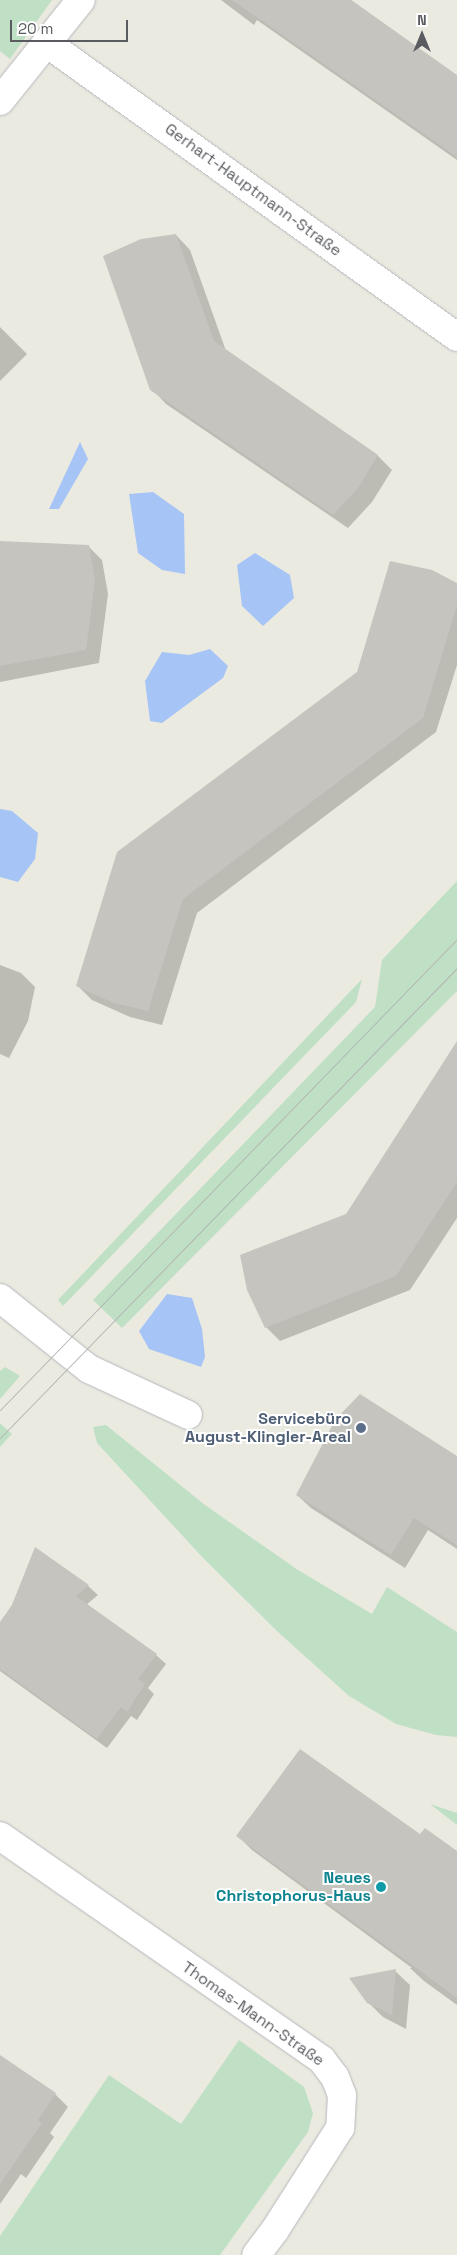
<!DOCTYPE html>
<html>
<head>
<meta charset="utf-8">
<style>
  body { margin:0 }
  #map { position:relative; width:457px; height:2255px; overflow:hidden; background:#ebeae1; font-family:"Space Grotesk",sans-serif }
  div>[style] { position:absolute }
  .green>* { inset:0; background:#bfe0c5 }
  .water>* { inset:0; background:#a6c4f5 }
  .shadow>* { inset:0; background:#0003 }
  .building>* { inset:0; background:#c6c4be }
  .roads { filter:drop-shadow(0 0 1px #b6b7bc) drop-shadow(0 0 1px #b6b7bc) }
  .street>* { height:28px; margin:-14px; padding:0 14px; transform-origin:14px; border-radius:14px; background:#fff }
  .tram>* { height:1px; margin:-0.5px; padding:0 0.5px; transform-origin:0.5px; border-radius:0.5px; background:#b1b2b2 }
  .dots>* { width:14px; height:14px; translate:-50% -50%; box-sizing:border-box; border:2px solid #fff; border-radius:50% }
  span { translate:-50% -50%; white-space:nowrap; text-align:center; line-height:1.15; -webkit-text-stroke:4px #fff; paint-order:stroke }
  .street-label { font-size:16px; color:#595b60 }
  .service-label { font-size:16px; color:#4e5e75; font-weight:700 }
  .right { translate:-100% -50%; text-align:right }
  .culture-label { font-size:16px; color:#0d838f; font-weight:700 }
  .north { position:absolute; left:397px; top:10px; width:50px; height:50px; -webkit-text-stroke:4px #fff; paint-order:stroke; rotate:0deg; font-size:14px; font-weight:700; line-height:20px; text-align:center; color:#595b60 }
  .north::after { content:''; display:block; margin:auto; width:18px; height:22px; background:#595b60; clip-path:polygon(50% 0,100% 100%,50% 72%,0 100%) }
  .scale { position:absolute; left:10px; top:20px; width:118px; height:22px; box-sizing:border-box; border:2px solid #595b60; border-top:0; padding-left:6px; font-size:15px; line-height:18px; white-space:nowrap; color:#595b60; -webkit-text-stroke:4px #fff; paint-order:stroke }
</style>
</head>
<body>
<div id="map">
  <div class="green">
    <div style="clip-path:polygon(0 0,52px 0,10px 59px,0 51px)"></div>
    <div style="clip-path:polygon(457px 881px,457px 991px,122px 1328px,93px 1300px,375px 1007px,382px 960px)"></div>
    <div style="clip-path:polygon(362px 979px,356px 1002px,63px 1306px,58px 1300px)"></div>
    <div style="clip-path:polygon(5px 1367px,20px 1376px,0 1399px,0 1371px)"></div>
    <div style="clip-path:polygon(0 1423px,12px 1434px,0 1447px)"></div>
    <div style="clip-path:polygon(106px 1425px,205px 1505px,298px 1570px,372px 1614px,387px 1587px,457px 1632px,457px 1737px,436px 1735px,396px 1724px,349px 1696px,278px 1632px,204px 1559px,97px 1443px,93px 1427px)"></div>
    <div style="clip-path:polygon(430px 1804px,457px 1813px,457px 1825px)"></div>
    <div style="clip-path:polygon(239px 2040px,304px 2087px,313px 2113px,308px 2132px,220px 2255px,0 2255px,0 2236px,109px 2075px,181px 2124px)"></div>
  </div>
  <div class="water">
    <div style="clip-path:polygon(80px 442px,88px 459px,59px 509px,49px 509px)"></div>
    <div style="clip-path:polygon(153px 492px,184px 514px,185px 574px,162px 570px,138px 553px,129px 494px)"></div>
    <div style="clip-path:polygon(255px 553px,290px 575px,294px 598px,263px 626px,242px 606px,237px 565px)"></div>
    <div style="clip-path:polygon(210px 649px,228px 666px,223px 678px,162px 723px,150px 721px,145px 681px,162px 652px,189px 655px)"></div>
    <div style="clip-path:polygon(0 809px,12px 811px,38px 833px,35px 859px,18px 882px,0 877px)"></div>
    <div style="clip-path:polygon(167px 1294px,192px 1298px,202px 1329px,205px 1357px,201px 1367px,149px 1349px,139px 1331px)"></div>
  </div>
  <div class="shadow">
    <div style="clip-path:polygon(221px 0,351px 0,457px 76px,457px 160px,257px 20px,254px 25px)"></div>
    <div style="clip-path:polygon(176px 235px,190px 250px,226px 351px,378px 456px,392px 470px,372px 502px,348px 528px,166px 404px,152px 389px)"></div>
    <div style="clip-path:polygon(0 327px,27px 354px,0 381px)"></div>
    <div style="clip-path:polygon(0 543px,88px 546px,102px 560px,108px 594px,99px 663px,0 682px)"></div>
    <div style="clip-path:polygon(457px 585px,457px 665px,436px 732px,197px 913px,162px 1025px,130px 1017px,92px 1000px,77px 985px,358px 672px)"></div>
    <div style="clip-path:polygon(0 965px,21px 973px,35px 987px,28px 1021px,9px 1058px,0 1054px)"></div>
    <div style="clip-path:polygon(457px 1053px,457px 1218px,410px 1290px,280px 1341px,266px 1327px,346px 1215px)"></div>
    <div style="clip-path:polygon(457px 1457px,457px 1549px,428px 1530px,405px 1568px,311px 1508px,297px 1495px)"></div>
    <div style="clip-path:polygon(35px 1549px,88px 1586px,98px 1595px,86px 1605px,156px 1655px,166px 1664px,148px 1688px,154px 1694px,137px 1720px,131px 1716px,107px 1748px,0 1671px,0 1635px)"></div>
    <div style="clip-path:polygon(238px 1836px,420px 1836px,457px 1853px,457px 2005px,424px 1981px,410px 1968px,412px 1968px,252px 1850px)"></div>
    <div style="clip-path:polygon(395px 1971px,410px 1985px,406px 2029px,383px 2017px,368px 2002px)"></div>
    <div style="clip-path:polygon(0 2056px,55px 2094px,68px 2107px,50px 2133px,54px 2137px,26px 2178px,21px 2174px,0 2204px)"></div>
  </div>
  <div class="building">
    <div style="clip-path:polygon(232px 0,351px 0,457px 75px,457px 157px)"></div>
    <div style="clip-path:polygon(176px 234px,214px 341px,378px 455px,358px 488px,333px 515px,150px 390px,103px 256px,141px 239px)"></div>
    <div style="clip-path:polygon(0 541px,89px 545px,95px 580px,86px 650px,0 666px)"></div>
    <div style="clip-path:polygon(390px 561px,432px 570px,457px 583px,457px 605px,423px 718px,183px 899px,148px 1011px,114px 1003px,76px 986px,117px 852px,357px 672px)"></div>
    <div style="clip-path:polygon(457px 1041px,457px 1182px,396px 1276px,265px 1328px,247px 1290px,240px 1255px,346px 1214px)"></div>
    <div style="clip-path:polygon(360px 1394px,457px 1456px,457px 1545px,414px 1518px,391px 1555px,296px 1495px,335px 1420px)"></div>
    <div style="clip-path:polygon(35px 1547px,89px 1585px,76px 1596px,157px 1654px,138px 1679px,145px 1684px,127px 1712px,121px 1707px,97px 1739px,0 1669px,0 1622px,12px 1605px)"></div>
    <div style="clip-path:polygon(300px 1749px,420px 1834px,425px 1828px,457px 1851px,457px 1998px,236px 1836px)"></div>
    <div style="clip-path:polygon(396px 1969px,392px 2015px,367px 2003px,349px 1978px)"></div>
    <div style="clip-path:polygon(0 2055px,56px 2093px,38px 2120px,42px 2123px,0 2184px)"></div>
  </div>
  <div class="roads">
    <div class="street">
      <div style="left:48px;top:44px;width:503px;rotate:35.62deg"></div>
      <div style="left:0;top:101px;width:129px;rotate:-51.3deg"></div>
      <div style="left:0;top:1298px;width:114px;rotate:38.6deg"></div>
      <div style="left:89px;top:1369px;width:109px;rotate:24.9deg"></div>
      <div style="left:0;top:1836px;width:392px;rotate:34.8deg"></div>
      <div style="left:322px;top:2060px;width:21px;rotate:53deg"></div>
      <div style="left:335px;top:2077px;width:19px;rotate:69deg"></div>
      <div style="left:342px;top:2095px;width:33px;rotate:93deg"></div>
      <div style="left:340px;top:2128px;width:121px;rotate:122.5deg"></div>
      <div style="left:275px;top:2230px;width:31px;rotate:127deg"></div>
    </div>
  </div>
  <div class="tram">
    <div style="left:0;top:1410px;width:656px;rotate:-45.86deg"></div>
    <div style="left:0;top:1438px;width:656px;rotate:-45.8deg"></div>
  </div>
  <div class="dots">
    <div style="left:361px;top:1428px;background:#5c6f8a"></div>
    <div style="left:381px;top:1887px;background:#0f9aa8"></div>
  </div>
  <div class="street-label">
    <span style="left:253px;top:190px;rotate:36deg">Gerhart-Hauptmann-Straße</span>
    <span style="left:253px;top:2014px;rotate:35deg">Thomas-Mann-Straße</span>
  </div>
  <div class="service-label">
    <span class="right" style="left:351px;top:1428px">Servicebüro<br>August-Klingler-Areal</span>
  </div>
  <div class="culture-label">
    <span class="right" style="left:371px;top:1887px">Neues<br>Christophorus-Haus</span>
  </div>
  <div class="north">N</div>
  <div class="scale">20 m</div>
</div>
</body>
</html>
